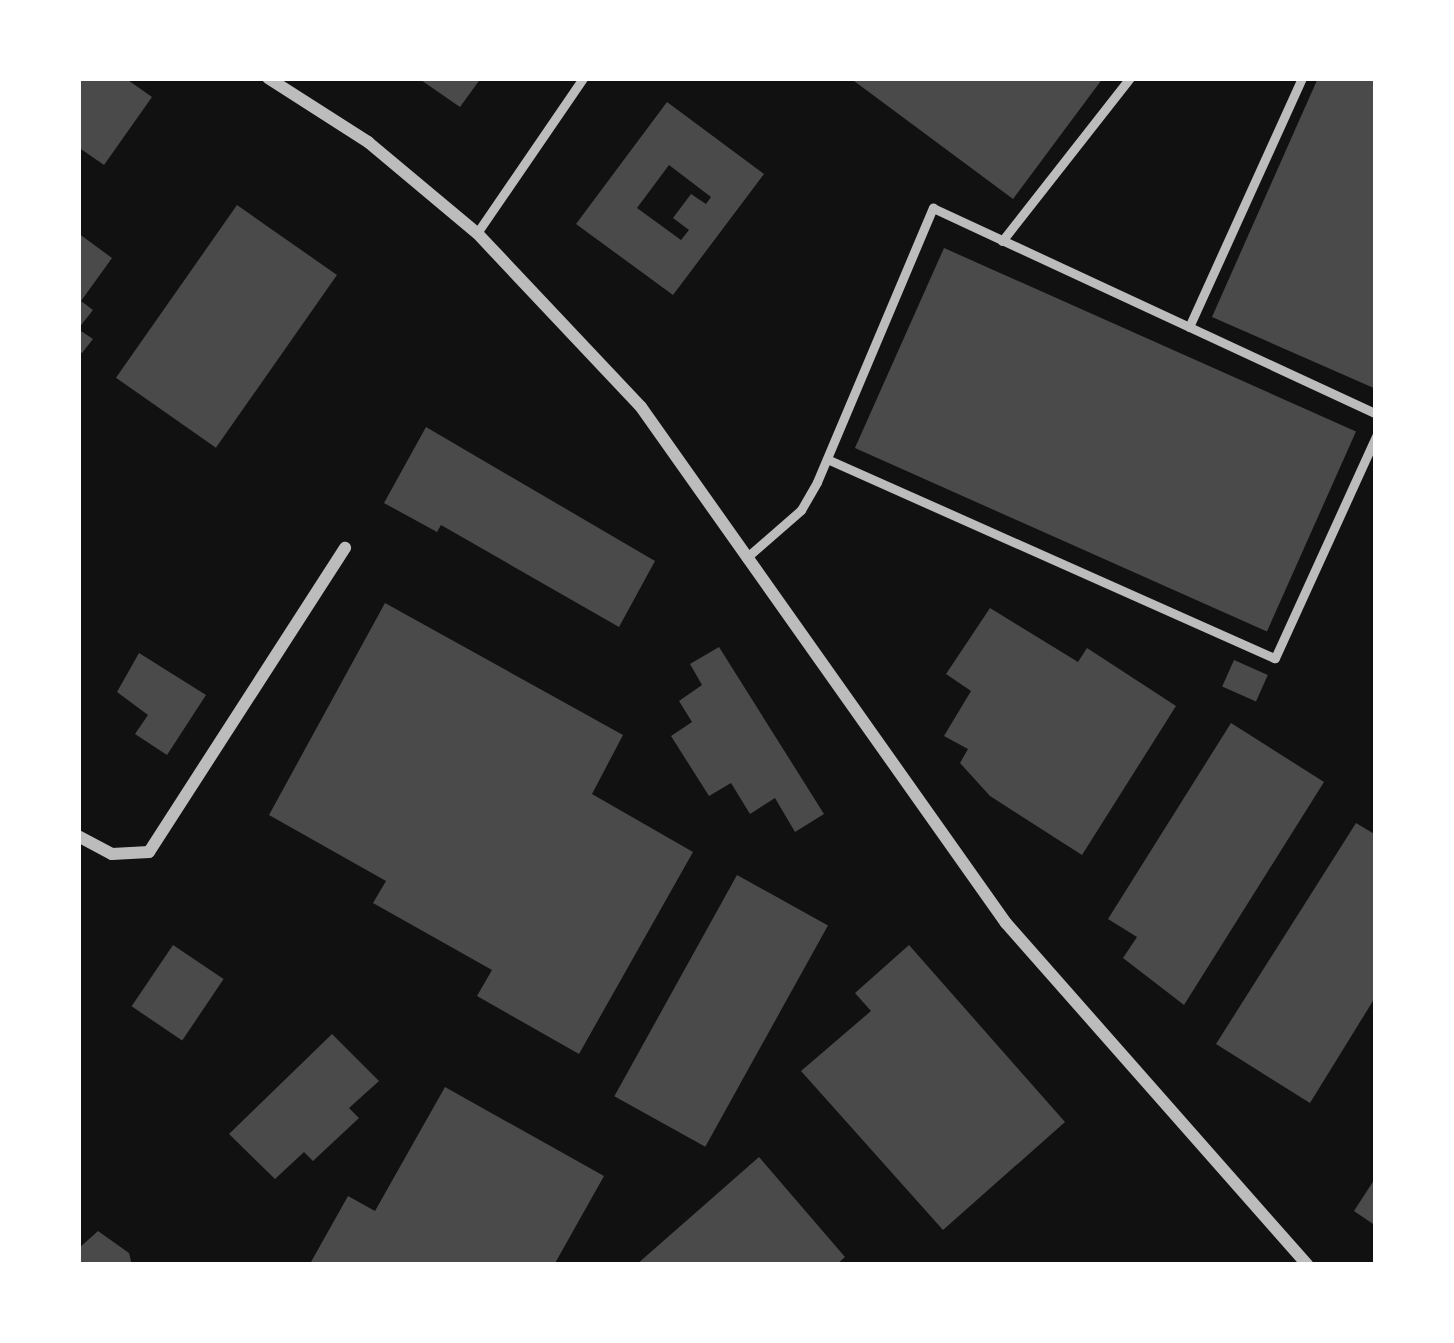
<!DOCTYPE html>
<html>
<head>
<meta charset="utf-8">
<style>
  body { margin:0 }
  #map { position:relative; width:1454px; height:1343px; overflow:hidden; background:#111; font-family:"Archivo Narrow",sans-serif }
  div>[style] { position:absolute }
  .building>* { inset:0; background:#4a4a4a; transform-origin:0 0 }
  .service>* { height:9px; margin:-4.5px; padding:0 4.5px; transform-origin:4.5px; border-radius:4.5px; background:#bcbcbc }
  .minor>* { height:12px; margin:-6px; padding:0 6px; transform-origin:6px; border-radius:6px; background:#bcbcbc }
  span { translate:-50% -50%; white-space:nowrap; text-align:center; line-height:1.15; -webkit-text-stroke:12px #fff; paint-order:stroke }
  .frame { position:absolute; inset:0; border:81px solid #fff; pointer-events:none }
</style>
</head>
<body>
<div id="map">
  <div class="building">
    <div style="clip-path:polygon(78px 78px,125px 78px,152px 97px,104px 165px,78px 147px)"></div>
    <div style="clip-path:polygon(418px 78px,481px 78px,460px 107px)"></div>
    <div style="clip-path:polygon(850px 78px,1103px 78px,1013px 199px)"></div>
    <div style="clip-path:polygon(1318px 78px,1376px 78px,1376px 389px,1212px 317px)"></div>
    <div style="clip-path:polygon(evenodd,667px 102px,764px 174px,673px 295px,576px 224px,667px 102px,669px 165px,711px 197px,706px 204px,691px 194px,673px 218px,689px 230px,681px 240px,637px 208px,669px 165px)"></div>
    <div style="left:237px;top:205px;width:122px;height:211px;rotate:35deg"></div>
    <div style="clip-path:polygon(78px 233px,112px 258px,81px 301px,93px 310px,78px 329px,93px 339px,82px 353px,78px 350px)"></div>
    <div style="left:944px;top:248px;width:451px;height:219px;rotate:24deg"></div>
    <div style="clip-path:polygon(426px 427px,655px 561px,619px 627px,441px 525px,437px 532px,384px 503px)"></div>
    <div style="clip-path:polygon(385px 603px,623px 735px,592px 794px,693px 852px,579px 1054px,477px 996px,492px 970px,373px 903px,386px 881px,269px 815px)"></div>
    <div style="clip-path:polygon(990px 608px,1078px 662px,1087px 648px,1176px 706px,1082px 855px,990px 796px,960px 763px,968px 749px,944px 736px,971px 691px,946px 674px)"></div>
    <div style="clip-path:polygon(719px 647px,824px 814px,795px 832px,775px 798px,750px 814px,731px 783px,709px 796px,671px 736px,692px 722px,679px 701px,702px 685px,690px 664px)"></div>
    <div style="clip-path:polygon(139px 653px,206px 695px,167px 755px,135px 734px,148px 715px,117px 692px)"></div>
    <div style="left:1234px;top:660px;width:37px;height:29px;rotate:24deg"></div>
    <div style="clip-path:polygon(1231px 723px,1324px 782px,1184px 1005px,1123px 958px,1137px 937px,1108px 919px)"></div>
    <div style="clip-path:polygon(1356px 823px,1376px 835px,1376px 996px,1310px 1103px,1216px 1044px)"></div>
    <div style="left:737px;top:875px;width:104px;height:253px;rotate:29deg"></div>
    <div style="left:173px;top:945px;width:61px;height:74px;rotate:34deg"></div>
    <div style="clip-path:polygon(909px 945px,1065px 1122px,943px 1230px,801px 1071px,871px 1011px,855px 993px)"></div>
    <div style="clip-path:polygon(332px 1034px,379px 1081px,349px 1108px,359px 1118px,313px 1161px,304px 1152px,275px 1179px,229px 1134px)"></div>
    <div style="clip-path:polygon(445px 1087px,604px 1176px,554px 1265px,311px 1262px,348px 1196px,375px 1211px)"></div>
    <div style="clip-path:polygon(759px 1157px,845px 1257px,836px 1265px,636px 1265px)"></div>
    <div style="clip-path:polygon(1376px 1177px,1376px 1226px,1354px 1211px)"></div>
    <div style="clip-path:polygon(98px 1231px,129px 1253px,132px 1265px,78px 1265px,78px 1249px)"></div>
  </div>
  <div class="service">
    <div style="left:477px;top:233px;width:188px;rotate:-55.6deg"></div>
    <div style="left:1002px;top:241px;width:207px;rotate:-51.9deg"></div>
    <div style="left:1189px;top:327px;width:273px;rotate:-65.6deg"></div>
    <div style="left:827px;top:459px;width:490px;rotate:24deg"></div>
    <div style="left:1275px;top:658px;width:244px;rotate:-65.5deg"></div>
    <div style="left:746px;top:558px;width:73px;rotate:-41.1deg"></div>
    <div style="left:801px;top:510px;width:32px;rotate:-60deg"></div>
    <div style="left:817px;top:482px;width:298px;rotate:-67.1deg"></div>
    <div style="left:933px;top:208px;width:489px;rotate:24.9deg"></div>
  </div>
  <div class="minor">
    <div style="left:268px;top:78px;width:119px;rotate:32.6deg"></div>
    <div style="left:368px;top:142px;width:142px;rotate:39.9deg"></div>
    <div style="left:477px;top:233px;width:239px;rotate:46.7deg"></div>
    <div style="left:641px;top:407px;width:632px;rotate:54.73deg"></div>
    <div style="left:1006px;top:923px;width:456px;rotate:48.6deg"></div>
    <div style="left:78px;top:836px;width:38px;rotate:28deg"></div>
    <div style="left:112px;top:854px;width:37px;rotate:-3deg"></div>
    <div style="left:149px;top:852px;width:362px;rotate:-57.2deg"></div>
  </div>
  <div class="frame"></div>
</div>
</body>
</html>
